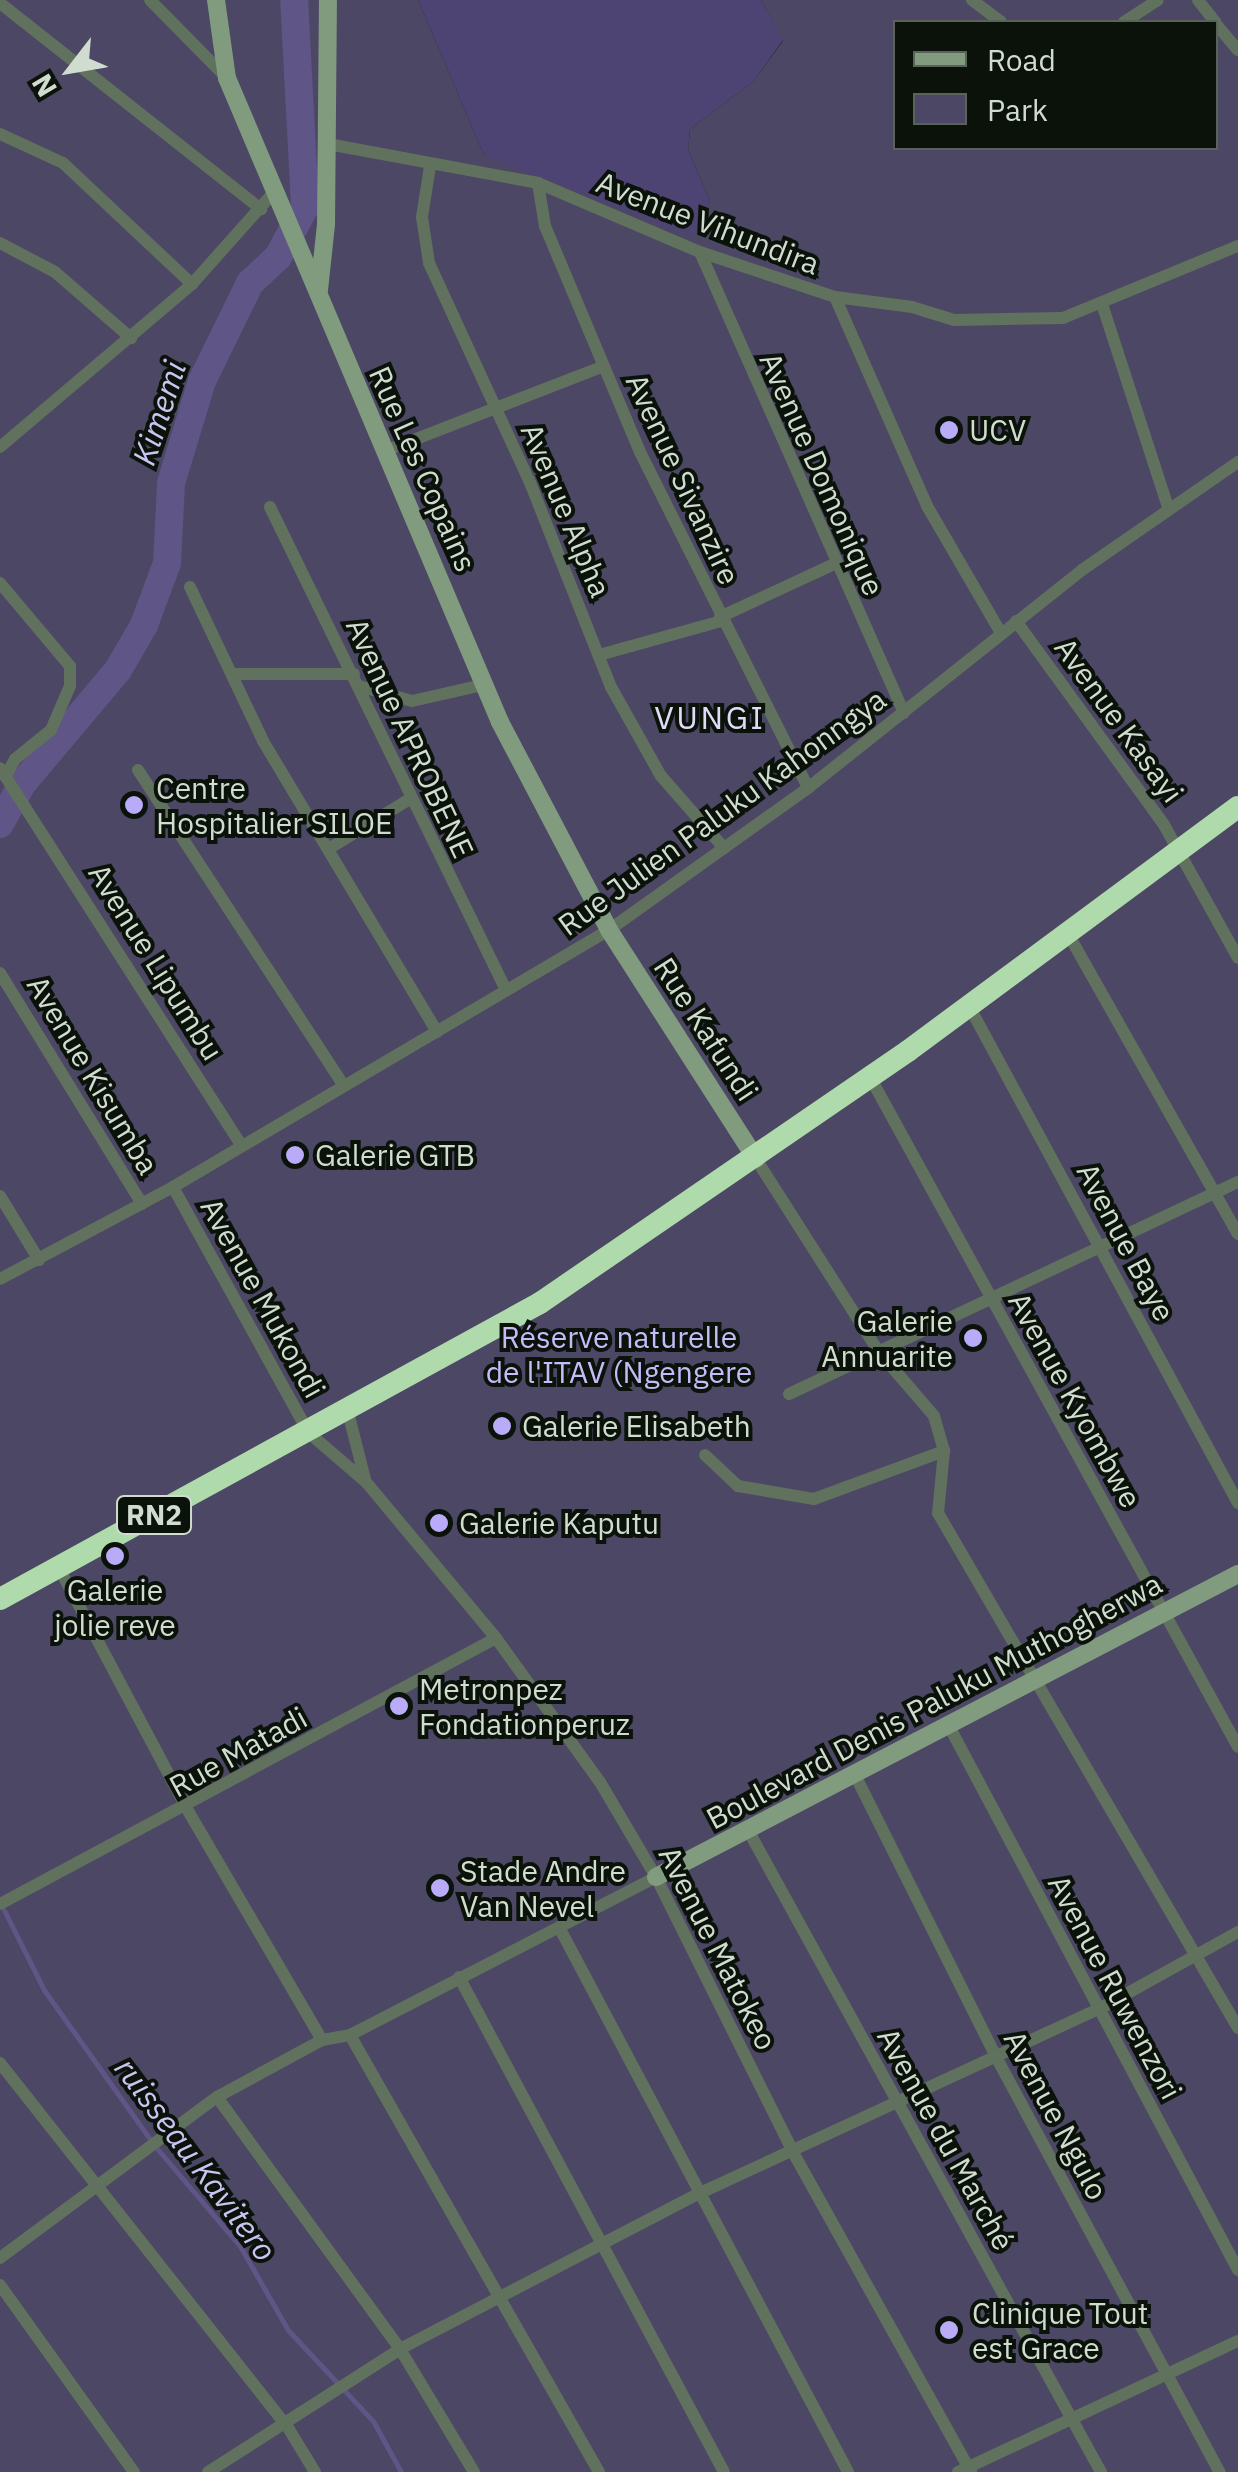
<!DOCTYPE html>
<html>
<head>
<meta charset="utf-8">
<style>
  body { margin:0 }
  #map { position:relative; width:1238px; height:2472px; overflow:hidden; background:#1a2c18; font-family:"IBM Plex Sans",sans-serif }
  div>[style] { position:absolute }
  .green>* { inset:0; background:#4c4764 }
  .forest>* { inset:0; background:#4e4474 }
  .stream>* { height:5px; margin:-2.5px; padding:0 2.5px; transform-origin:2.5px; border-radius:2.5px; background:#5f5586 }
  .river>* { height:28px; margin:-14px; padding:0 14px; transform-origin:14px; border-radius:14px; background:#5f5586 }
  .street>* { height:12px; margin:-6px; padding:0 6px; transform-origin:6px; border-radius:6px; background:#60715e }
  .secondary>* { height:18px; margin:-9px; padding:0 9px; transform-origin:9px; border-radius:9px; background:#809b7d }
  .highway>* { height:22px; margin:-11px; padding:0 11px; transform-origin:11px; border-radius:11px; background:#afdaab }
  .dots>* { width:28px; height:28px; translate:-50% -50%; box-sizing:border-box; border:5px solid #0a120a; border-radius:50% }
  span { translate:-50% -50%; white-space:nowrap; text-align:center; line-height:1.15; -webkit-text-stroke:8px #0a120a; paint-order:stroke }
  .shield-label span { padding:2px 8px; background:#0a120a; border:2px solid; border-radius:8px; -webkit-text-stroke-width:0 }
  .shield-label { font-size:28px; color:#d0dccf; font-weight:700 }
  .street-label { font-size:30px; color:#d0dccf }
  .poi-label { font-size:30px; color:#d0dccf }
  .left { translate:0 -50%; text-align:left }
  .right { translate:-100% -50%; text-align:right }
  .park-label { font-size:30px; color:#c5bbf9 }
  .water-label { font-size:32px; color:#cbc4f3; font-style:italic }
  .neighbourhood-label { font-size:32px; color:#dfdbf8; letter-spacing:2.5px }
  .legend { position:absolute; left:893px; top:20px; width:325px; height:130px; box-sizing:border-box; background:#0a120a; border:2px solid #596359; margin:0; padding:12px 18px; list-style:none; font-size:30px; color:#d0dccf }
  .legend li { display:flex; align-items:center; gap:20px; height:50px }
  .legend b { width:50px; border:2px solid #596359 }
  .north { position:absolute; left:20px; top:20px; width:100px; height:100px; -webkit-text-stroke:8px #0a120a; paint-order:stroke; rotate:239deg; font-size:28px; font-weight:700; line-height:40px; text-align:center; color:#d0dccf }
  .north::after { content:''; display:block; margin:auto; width:35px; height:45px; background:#d0dccf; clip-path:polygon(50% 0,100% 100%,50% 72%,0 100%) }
</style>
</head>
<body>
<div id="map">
  <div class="green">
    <div style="clip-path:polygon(evenodd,0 0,418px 0,484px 155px,700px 217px,710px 201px,688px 150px,690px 129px,753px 82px,783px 41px,761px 0,1238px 0,1238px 2472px,0 2472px,0 0,896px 22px,1216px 22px,1216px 148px,896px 148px,896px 22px)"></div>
  </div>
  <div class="forest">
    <div style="clip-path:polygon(418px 0,761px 0,783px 40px,753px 82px,690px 129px,688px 150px,710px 201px,691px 237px,484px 155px)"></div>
  </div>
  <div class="stream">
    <div style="left:4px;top:1910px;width:89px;rotate:63.4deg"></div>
    <div style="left:44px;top:1990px;width:190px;rotate:54.6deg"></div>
    <div style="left:154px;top:2145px;width:133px;rotate:49.6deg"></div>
    <div style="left:240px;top:2246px;width:97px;rotate:60.3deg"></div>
    <div style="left:288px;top:2330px;width:125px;rotate:47deg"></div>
    <div style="left:373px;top:2421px;width:58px;rotate:61.2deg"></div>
  </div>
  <div class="river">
    <div style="left:0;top:824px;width:46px;rotate:-61.2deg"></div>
    <div style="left:22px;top:784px;width:149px;rotate:-49.9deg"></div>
    <div style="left:118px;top:670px;width:52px;rotate:-60deg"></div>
    <div style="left:144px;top:625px;width:66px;rotate:-69.6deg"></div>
    <div style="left:167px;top:563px;width:80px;rotate:-87.1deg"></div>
    <div style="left:171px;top:483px;width:107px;rotate:-73.1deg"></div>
    <div style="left:202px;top:381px;width:109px;rotate:-63.9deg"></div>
    <div style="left:250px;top:283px;width:38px;rotate:-43deg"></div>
    <div style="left:278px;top:257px;width:57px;rotate:-61.6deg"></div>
    <div style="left:305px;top:207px;width:207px;rotate:-93deg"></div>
  </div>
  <div class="street">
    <div style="left:150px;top:0;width:107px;rotate:45.4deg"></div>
    <div style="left:972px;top:0;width:36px;rotate:37deg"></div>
    <div style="left:1198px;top:0;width:28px;rotate:52deg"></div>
    <div style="left:0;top:3px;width:333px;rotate:38.3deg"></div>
    <div style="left:1124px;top:22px;width:40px;rotate:-32.9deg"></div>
    <div style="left:1216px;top:24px;width:34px;rotate:50deg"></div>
    <div style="left:0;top:134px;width:69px;rotate:24.7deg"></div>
    <div style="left:63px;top:163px;width:177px;rotate:43.2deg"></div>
    <div style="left:328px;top:144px;width:214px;rotate:10.5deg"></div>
    <div style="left:538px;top:183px;width:176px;rotate:23.1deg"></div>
    <div style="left:700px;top:252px;width:142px;rotate:18.4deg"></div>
    <div style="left:835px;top:297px;width:78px;rotate:7.4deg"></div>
    <div style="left:912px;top:307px;width:44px;rotate:17.2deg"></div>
    <div style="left:954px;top:320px;width:109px;rotate:-1.1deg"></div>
    <div style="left:1063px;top:318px;width:189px;rotate:-22.4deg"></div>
    <div style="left:430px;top:166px;width:52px;rotate:98.9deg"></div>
    <div style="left:422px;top:217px;width:47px;rotate:81.3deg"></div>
    <div style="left:429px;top:263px;width:239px;rotate:65.3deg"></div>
    <div style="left:529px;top:480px;width:223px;rotate:68.4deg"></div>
    <div style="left:611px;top:687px;width:102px;rotate:60.7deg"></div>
    <div style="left:661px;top:776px;width:96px;rotate:48.8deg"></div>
    <div style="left:538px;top:183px;width:44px;rotate:80.8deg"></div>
    <div style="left:545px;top:226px;width:245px;rotate:67.2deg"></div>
    <div style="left:640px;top:452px;width:376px;rotate:63.4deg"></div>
    <div style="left:0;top:243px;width:62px;rotate:27.8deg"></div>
    <div style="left:55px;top:272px;width:101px;rotate:41deg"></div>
    <div style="left:700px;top:252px;width:504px;rotate:66.13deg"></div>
    <div style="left:835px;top:297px;width:228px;rotate:66.2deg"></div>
    <div style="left:927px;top:506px;width:147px;rotate:59.8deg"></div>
    <div style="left:1103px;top:307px;width:213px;rotate:72deg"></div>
    <div style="left:0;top:447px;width:252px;rotate:-40.3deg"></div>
    <div style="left:192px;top:284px;width:122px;rotate:-48.3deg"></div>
    <div style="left:385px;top:451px;width:233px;rotate:-21.2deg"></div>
    <div style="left:270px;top:507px;width:538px;rotate:63.96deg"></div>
    <div style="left:0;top:583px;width:109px;rotate:49.9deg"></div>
    <div style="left:70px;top:666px;width:20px;rotate:90deg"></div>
    <div style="left:70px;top:686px;width:48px;rotate:113.4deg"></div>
    <div style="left:51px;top:730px;width:46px;rotate:141.1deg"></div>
    <div style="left:15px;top:759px;width:19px;rotate:118deg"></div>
    <div style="left:190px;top:587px;width:170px;rotate:64.6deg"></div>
    <div style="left:263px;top:741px;width:339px;rotate:59.1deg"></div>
    <div style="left:720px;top:617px;width:126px;rotate:-24.9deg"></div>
    <div style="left:1016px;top:621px;width:252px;rotate:54deg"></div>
    <div style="left:1164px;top:825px;width:152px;rotate:60.9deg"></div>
    <div style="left:599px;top:655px;width:128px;rotate:-15.5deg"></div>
    <div style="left:232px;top:674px;width:122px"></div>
    <div style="left:359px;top:686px;width:55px;rotate:15.8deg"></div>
    <div style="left:412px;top:701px;width:73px;rotate:-12.7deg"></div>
    <div style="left:0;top:768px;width:447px;rotate:57.4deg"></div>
    <div style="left:138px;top:770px;width:376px;rotate:56.9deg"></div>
    <div style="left:330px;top:848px;width:92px;rotate:-31.6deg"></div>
    <div style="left:1067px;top:932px;width:347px;rotate:60.5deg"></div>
    <div style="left:0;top:973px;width:271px;rotate:58.4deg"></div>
    <div style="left:969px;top:1006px;width:565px;rotate:61.58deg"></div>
    <div style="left:870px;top:1077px;width:764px;rotate:61.22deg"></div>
    <div style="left:756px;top:1159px;width:229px;rotate:57.5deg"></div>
    <div style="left:879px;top:1352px;width:84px;rotate:49.3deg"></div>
    <div style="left:934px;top:1416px;width:36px;rotate:74deg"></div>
    <div style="left:944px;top:1451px;width:62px;rotate:95.5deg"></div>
    <div style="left:938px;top:1513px;width:596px;rotate:59.78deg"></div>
    <div style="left:173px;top:1187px;width:281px;rotate:61.1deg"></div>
    <div style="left:309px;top:1433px;width:75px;rotate:40.7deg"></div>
    <div style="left:366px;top:1482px;width:203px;rotate:50.2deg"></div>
    <div style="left:496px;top:1638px;width:178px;rotate:54.2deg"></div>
    <div style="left:600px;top:1782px;width:110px;rotate:59.5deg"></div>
    <div style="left:656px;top:1877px;width:309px;rotate:63.5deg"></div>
    <div style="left:794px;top:2154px;width:364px;rotate:60.9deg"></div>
    <div style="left:0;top:1196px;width:75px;rotate:58.6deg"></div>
    <div style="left:0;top:1279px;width:196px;rotate:-28deg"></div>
    <div style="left:173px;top:1187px;width:506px;rotate:-30.52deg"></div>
    <div style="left:609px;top:930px;width:244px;rotate:-35.5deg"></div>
    <div style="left:808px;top:788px;width:350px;rotate:-38.5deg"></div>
    <div style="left:1082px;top:570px;width:190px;rotate:-34.7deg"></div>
    <div style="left:789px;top:1394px;width:497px;rotate:-25.3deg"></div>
    <div style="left:348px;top:1412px;width:69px;rotate:75.8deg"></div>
    <div style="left:705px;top:1455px;width:45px;rotate:43.2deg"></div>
    <div style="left:738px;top:1486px;width:77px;rotate:9.7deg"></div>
    <div style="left:814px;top:1499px;width:139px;rotate:-20.3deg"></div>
    <div style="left:59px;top:1568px;width:273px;rotate:62deg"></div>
    <div style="left:187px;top:1809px;width:268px;rotate:59.7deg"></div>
    <div style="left:949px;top:1726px;width:616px;rotate:62.02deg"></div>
    <div style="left:856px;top:1777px;width:311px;rotate:63.4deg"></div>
    <div style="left:995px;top:2055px;width:474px;rotate:61.7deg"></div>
    <div style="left:748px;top:1830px;width:733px;rotate:61.2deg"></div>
    <div style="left:0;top:1904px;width:563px;rotate:-28.2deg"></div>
    <div style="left:559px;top:1927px;width:617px;rotate:62.06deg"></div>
    <div style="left:459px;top:1977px;width:561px;rotate:61.84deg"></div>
    <div style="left:350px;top:2035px;width:503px;rotate:60.33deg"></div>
    <div style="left:0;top:2063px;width:463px;rotate:51.7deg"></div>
    <div style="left:287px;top:2426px;width:54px;rotate:58.7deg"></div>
    <div style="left:217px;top:2097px;width:311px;rotate:54deg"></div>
    <div style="left:400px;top:2349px;width:144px;rotate:59deg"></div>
    <div style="left:0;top:2258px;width:270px;rotate:-36.6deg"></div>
    <div style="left:217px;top:2097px;width:119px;rotate:-28.5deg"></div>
    <div style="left:322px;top:2040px;width:28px;rotate:-10deg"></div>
    <div style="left:350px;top:2035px;width:344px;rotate:-27.3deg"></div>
    <div style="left:0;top:2285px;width:230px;rotate:54.4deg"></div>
    <div style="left:208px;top:2472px;width:228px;rotate:-32.6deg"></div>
    <div style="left:400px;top:2349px;width:336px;rotate:-27.5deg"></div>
    <div style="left:698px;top:2194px;width:442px;rotate:-24.8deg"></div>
    <div style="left:1099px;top:2009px;width:159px;rotate:-29deg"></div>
    <div style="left:958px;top:2472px;width:309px;rotate:-25.1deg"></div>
  </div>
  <div class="secondary">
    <div style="left:216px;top:0;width:79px;rotate:82deg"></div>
    <div style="left:227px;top:78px;width:699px;rotate:67.03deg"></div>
    <div style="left:500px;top:722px;width:235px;rotate:62.3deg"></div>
    <div style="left:609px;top:930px;width:272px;rotate:57.3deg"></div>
    <div style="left:319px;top:290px;width:65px;rotate:-83.9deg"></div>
    <div style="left:326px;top:225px;width:225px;rotate:-89.5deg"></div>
    <div style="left:656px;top:1877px;width:656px;rotate:-27.5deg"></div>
  </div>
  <div class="highway">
    <div style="left:0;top:1599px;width:616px;rotate:-28.73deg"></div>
    <div style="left:540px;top:1303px;width:446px;rotate:-34.4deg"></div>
    <div style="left:908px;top:1051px;width:410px;rotate:-36.5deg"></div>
  </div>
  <div class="dots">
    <div style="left:949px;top:430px;background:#b9abf7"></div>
    <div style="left:134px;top:805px;background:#b9abf7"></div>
    <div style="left:295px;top:1155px;background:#b9abf7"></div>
    <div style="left:973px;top:1338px;background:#b9abf7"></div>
    <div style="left:502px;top:1426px;background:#b9abf7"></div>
    <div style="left:439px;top:1523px;background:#b9abf7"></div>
    <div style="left:115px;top:1556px;background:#b9abf7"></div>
    <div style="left:399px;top:1706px;background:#b9abf7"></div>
    <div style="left:440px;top:1888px;background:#b9abf7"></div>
    <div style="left:949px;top:2330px;background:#b9abf7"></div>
  </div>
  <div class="shield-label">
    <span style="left:154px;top:1515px">RN2</span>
  </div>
  <div class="street-label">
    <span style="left:708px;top:223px;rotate:21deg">Avenue Vihundira</span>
    <span style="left:423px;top:469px;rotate:66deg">Rue Les Copains</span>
    <span style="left:822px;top:474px;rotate:66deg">Avenue Domonique</span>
    <span style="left:683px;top:479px;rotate:65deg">Avenue Sivanzire</span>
    <span style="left:566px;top:510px;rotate:67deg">Avenue Alpha</span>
    <span style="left:1119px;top:720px;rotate:54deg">Avenue Kasayi</span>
    <span style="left:410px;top:738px;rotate:65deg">Avenue APROBENE</span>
    <span style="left:722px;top:812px;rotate:-36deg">Rue Julien Paluku Kahonngya</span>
    <span style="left:156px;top:962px;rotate:58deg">Avenue Lipumbu</span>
    <span style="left:706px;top:1029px;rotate:57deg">Rue Kafundi</span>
    <span style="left:93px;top:1075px;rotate:59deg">Avenue Kisumba</span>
    <span style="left:1126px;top:1242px;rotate:62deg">Avenue Baye</span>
    <span style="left:263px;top:1298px;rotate:61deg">Avenue Mukondi</span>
    <span style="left:1075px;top:1400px;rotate:61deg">Avenue Kyombwe</span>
    <span style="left:934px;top:1701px;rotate:-28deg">Boulevard Denis Paluku Muthogherwa</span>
    <span style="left:238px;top:1752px;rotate:-29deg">Rue Matadi</span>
    <span style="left:718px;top:1948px;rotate:63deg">Avenue Matokeo</span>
    <span style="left:1115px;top:1987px;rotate:62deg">Avenue Ruwenzori</span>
    <span style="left:1056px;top:2115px;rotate:62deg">Avenue Ngulo</span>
    <span style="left:946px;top:2139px;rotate:61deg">Avenue du Marché</span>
  </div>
  <div class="poi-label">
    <span class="left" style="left:969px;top:430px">UCV</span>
    <span class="left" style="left:156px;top:805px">Centre<br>Hospitalier SILOE</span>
    <span class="left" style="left:315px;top:1155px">Galerie GTB</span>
    <span class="right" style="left:953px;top:1338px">Galerie<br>Annuarite</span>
    <span class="left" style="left:522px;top:1426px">Galerie Elisabeth</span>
    <span class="left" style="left:459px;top:1523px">Galerie Kaputu</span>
    <span style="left:115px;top:1607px">Galerie<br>jolie reve</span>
    <span class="left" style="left:419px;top:1706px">Metronpez<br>Fondationperuz</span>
    <span class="left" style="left:460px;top:1888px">Stade Andre<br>Van Nevel</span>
    <span class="left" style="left:972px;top:2330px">Clinique Tout<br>est Grace</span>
  </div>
  <div class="park-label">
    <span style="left:619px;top:1354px">Réserve naturelle<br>de l'ITAV (Ngengere</span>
  </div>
  <div class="water-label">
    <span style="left:159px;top:413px;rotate:-72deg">Kimemi</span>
    <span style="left:196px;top:2159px;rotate:53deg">ruisseau Kavitero</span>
  </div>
  <div class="neighbourhood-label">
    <span style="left:710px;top:717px">VUNGI</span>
  </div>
  <ul class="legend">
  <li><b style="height:12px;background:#809b7d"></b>Road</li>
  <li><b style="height:28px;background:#4c4764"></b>Park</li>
  </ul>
  <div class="north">N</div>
</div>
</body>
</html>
